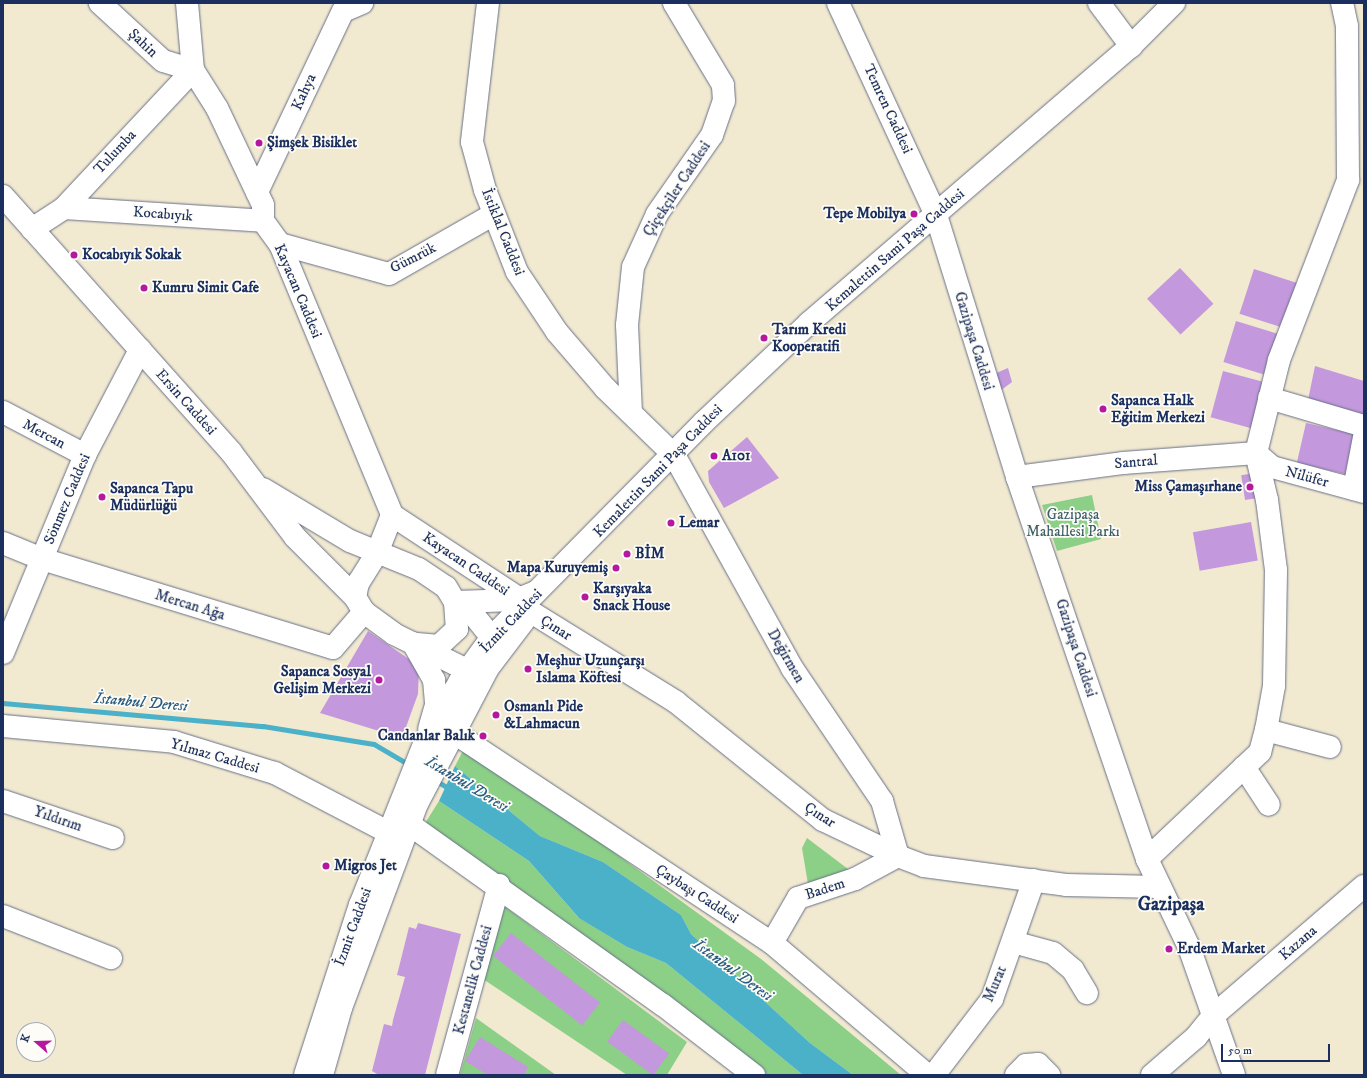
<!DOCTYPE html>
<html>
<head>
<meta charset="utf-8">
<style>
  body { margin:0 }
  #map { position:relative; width:1367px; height:1078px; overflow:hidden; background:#f2e9d1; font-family:"IM FELL DW Pica",serif }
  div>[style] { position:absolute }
  .green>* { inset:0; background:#8ccf87 }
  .water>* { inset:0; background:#4ab1c9 }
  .stream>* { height:4.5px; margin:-2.25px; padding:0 2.25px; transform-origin:2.25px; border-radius:2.25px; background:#4ab1c9 }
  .building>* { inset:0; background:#c498dd; transform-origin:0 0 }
  .roads { filter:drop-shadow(0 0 1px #667086) drop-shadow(0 0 1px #667086) }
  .minor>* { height:22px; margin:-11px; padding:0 11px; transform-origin:11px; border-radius:11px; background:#fff }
  .major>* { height:22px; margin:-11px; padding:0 11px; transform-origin:11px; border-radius:11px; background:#fff }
  .dots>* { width:11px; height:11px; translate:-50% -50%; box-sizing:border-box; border:2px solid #fdfcf7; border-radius:50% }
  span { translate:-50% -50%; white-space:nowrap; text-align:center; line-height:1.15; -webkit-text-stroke:3.5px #fdfcf7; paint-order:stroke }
  .street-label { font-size:15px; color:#1b2f5e }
  .poi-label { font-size:15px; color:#1b2f5e; font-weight:700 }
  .left { translate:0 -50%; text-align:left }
  .right { translate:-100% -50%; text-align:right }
  .park-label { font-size:15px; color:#3d5f6a }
  .water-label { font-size:16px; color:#2b5c83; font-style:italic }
  .district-label { font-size:19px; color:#1b2f5e; font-weight:700 }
  .frame { position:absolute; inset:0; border:4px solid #1b2f5e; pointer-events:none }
  .north { position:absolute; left:16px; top:1022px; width:40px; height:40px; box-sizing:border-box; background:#fdfcf7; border:1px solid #a3aaba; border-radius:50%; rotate:290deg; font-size:11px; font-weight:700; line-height:16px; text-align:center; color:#1b2f5e }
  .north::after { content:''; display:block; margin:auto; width:14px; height:18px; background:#b5179e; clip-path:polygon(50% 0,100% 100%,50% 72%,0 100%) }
  .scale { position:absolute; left:1221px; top:1044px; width:109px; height:18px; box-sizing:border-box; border:2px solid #1b2f5e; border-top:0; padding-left:5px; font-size:12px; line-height:14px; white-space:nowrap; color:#1b2f5e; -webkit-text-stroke:3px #fdfcf7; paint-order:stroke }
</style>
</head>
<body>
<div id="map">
  <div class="green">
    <div style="clip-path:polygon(1092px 495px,1101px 539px,1057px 551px,1042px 505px)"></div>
    <div style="clip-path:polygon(466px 745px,761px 959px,901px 1075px,853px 1075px,810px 1043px,691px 934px,681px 915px,603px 862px,540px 836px,455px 766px)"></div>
    <div style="clip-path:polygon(439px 801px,529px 861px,578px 917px,627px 947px,666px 963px,803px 1075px,766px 1075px,746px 1057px,422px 828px)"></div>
    <div style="clip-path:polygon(807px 838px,852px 872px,808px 884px,802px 848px)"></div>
    <div style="clip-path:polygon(504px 906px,687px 1042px,667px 1075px,627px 1075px,483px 979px)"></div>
    <div style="clip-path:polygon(476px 1018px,556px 1075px,460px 1075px)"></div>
  </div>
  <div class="water">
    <div style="clip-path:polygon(455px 766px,540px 836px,603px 862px,681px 915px,691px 934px,810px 1043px,853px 1075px,803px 1075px,666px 963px,627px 947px,579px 918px,529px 861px,439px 801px)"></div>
  </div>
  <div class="stream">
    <div style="left:3px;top:703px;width:261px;rotate:5.1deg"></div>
    <div style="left:263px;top:726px;width:112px;rotate:9.2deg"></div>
    <div style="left:374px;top:744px;width:42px;rotate:30.3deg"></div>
    <div style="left:435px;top:780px;width:17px;rotate:31deg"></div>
  </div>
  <div class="building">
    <div style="left:1180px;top:268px;width:49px;height:45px;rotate:47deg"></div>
    <div style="left:1254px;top:269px;width:52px;height:47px;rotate:18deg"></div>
    <div style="left:1236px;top:321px;width:49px;height:43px;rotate:17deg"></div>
    <div style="clip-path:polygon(1315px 366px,1364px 381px,1364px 421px,1307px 405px)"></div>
    <div style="clip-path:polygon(1008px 368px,1012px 382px,1000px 391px,994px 374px)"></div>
    <div style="left:1223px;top:371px;width:47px;height:48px;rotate:15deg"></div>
    <div style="left:1306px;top:423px;width:57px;height:41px;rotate:13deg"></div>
    <div style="clip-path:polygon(747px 437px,779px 478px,724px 508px,709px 482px,708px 471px)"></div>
    <div style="left:1255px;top:473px;width:25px;height:14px;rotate:81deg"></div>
    <div style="left:1251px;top:522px;width:39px;height:59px;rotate:80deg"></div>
    <div style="clip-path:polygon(368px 631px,419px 666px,418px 694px,402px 738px,320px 713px)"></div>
    <div style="clip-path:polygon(418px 923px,461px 934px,425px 1075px,379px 1075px,372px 1071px,384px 1024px,392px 1026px,393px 1020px,405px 977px,397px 975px,409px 927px,416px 929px)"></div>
    <div style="left:511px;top:933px;width:113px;height:29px;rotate:38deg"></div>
    <div style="left:623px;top:1020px;width:57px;height:27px;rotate:36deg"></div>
    <div style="clip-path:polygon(480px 1037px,528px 1067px,524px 1075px,488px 1075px,465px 1061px)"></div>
  </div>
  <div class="roads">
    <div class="minor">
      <div style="left:187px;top:3px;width:67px;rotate:84.9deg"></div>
      <div style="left:193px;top:70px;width:45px;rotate:57.7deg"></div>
      <div style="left:217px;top:108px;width:107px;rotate:64.6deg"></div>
      <div style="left:263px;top:205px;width:16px;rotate:90deg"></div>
      <div style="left:263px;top:221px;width:29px;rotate:54deg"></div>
      <div style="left:280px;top:244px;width:293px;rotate:67.5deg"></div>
      <div style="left:392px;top:515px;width:41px;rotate:111.5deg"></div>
      <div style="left:377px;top:553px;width:36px;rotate:122deg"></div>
      <div style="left:358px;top:583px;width:14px;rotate:102deg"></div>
      <div style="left:488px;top:3px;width:140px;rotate:96.6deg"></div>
      <div style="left:472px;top:142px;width:50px;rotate:74.8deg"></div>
      <div style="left:485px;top:190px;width:88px;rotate:68.7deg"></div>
      <div style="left:517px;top:272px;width:72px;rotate:56.3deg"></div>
      <div style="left:557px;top:332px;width:74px;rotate:49.4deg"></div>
      <div style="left:605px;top:388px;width:96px;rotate:44.2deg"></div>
      <div style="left:674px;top:455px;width:244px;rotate:61deg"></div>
      <div style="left:792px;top:668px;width:161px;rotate:55.9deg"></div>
      <div style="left:882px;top:801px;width:57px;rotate:73.8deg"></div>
      <div style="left:838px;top:3px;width:234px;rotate:65.2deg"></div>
      <div style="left:936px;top:215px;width:274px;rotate:72.8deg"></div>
      <div style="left:1017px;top:477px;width:404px;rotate:71.2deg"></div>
      <div style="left:1147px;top:859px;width:98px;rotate:64.5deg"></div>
      <div style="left:1189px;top:947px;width:136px;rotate:70.6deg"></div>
      <div style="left:1099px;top:3px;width:54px;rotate:53.3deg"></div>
      <div style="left:257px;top:192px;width:200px;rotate:-64.6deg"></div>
      <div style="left:343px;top:11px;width:21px;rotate:-23deg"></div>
      <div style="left:3px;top:196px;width:343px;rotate:48.3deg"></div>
      <div style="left:231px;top:452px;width:106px;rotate:53deg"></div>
      <div style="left:295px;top:537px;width:85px;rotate:45deg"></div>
      <div style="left:355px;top:597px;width:17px;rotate:59deg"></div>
      <div style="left:364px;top:612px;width:37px;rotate:36deg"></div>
      <div style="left:394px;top:634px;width:81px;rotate:26.3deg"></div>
      <div style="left:467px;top:670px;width:18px;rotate:-6deg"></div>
      <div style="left:64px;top:208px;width:199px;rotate:3.7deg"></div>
      <div style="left:32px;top:229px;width:38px;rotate:-33deg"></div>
      <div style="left:64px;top:208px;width:189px;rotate:-46.9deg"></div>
      <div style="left:193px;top:70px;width:31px;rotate:-163deg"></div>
      <div style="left:163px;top:61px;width:86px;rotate:-137.4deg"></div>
      <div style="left:280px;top:244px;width:113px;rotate:15.4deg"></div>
      <div style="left:389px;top:274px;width:121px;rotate:-29.7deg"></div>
      <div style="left:1269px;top:398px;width:99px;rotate:16.4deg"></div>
      <div style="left:3px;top:412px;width:93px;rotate:27.7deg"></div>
      <div style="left:631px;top:413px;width:88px;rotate:-92.6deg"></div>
      <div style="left:627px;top:325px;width:58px;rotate:-84.1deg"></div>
      <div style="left:633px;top:267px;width:58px;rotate:-65.6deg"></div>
      <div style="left:657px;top:214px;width:96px;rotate:-55.2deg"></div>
      <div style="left:712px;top:135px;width:36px;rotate:-71deg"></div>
      <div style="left:724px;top:101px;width:16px;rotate:-94deg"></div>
      <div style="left:723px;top:85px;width:96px;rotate:-120.9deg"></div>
      <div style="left:1256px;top:453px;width:21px;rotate:41deg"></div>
      <div style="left:1272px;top:467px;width:95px;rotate:15.2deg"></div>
      <div style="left:1017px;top:477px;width:108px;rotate:-7.5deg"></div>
      <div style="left:1124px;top:463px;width:132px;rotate:-4.3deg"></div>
      <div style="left:263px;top:489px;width:101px;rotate:30.9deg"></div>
      <div style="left:350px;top:541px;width:74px;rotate:22.1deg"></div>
      <div style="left:419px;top:569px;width:32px;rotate:34deg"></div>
      <div style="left:446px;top:587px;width:17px;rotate:59deg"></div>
      <div style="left:455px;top:602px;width:27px;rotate:86deg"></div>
      <div style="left:457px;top:629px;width:25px;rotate:137deg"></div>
      <div style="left:439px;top:646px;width:22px;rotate:-175deg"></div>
      <div style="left:1354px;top:489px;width:53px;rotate:-79.1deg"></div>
      <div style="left:392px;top:515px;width:153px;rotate:33.3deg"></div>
      <div style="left:3px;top:543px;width:42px;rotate:22.3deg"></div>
      <div style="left:42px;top:559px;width:304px;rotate:17deg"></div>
      <div style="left:333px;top:648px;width:48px;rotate:-49.3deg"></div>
      <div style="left:531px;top:612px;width:171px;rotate:31.8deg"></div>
      <div style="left:676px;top:702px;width:189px;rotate:38.8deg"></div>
      <div style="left:823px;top:820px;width:83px;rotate:25.6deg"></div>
      <div style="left:898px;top:856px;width:28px;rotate:21deg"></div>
      <div style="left:924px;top:866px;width:143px;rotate:7.6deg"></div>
      <div style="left:1066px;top:885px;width:94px;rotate:1.2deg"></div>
      <div style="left:413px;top:643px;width:43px;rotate:60.4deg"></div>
      <div style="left:434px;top:680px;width:25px;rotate:85deg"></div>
      <div style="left:436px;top:705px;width:25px;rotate:106deg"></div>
      <div style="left:3px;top:653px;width:214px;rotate:-67.5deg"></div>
      <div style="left:85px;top:455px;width:119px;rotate:-62.4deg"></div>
      <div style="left:3px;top:726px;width:172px;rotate:5.3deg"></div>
      <div style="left:174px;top:742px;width:106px;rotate:17.1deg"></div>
      <div style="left:275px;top:773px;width:127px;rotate:27.6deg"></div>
      <div style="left:1266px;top:730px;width:66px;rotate:14.9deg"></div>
      <div style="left:453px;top:732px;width:382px;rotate:33.5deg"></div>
      <div style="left:772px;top:943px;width:204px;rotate:40.4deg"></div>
      <div style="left:1244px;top:767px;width:45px;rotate:56.7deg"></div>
      <div style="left:3px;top:801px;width:116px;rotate:18.6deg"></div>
      <div style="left:409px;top:824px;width:312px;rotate:35.5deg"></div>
      <div style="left:663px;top:1005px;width:115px;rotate:37.6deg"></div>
      <div style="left:1147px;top:859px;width:156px;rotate:-43.4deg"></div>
      <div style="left:1260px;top:752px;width:23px;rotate:-75deg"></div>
      <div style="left:1266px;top:730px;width:45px;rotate:-79.7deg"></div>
      <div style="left:1274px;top:686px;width:116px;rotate:-89deg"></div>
      <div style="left:1276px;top:570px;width:71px;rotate:-97.3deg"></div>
      <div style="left:1267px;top:500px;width:48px;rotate:-103.2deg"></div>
      <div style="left:1256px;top:453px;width:96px;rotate:-76.1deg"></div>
      <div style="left:1279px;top:360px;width:193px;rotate:-69deg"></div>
      <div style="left:1348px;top:180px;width:154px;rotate:-90.4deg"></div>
      <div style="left:1347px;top:26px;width:24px;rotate:-102deg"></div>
      <div style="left:3px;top:916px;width:116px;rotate:21.3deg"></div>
      <div style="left:1013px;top:942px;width:41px;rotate:15.4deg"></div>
      <div style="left:1053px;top:953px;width:26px;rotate:40deg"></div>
      <div style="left:1073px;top:970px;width:27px;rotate:59deg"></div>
      <div style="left:772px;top:943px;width:52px;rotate:-60deg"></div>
      <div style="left:798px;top:898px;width:60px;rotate:-18.4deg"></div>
      <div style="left:855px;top:879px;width:49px;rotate:-28.1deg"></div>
      <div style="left:447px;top:1075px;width:197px;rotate:-74.7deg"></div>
      <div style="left:934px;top:1075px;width:96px;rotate:-52.7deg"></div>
      <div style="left:992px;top:999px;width:126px;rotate:-70.6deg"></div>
      <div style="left:1016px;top:1075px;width:14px;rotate:-45deg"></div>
      <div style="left:1026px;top:1065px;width:12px;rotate:-5deg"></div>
      <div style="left:1038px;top:1064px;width:16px;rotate:45deg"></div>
      <div style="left:1152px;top:1075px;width:58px;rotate:-40.8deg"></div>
      <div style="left:1196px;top:1037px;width:28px;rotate:-51deg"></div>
      <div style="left:1214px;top:1015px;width:198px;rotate:-40.7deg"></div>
    </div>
    <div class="major">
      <div style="left:455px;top:602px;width:61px;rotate:-1.9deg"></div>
      <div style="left:516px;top:600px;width:22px;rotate:-22deg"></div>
      <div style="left:455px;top:602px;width:20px;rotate:33deg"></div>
      <div style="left:472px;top:613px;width:46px;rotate:51.1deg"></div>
      <div style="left:305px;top:1075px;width:179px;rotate:-72.1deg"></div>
      <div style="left:360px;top:905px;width:175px;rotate:-68.3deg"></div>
      <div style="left:425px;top:742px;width:70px;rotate:-60.2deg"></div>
      <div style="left:460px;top:681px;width:54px;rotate:-54deg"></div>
      <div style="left:492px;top:637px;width:302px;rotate:-45.4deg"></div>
      <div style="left:704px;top:422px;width:144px;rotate:-43.3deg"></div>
      <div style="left:809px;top:323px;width:425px;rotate:-40.7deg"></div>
      <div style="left:1131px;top:46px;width:61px;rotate:-45deg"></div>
      <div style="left:322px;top:1075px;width:70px;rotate:-74.2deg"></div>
      <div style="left:341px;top:1008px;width:218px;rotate:-69.6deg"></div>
      <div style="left:417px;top:804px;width:153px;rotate:-62.4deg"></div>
      <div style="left:488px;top:668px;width:58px;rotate:-52.7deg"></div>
    </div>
  </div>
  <div class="dots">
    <div style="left:259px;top:143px;background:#b5179e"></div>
    <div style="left:914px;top:214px;background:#b5179e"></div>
    <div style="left:74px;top:255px;background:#b5179e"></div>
    <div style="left:144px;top:288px;background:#b5179e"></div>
    <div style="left:764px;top:338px;background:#b5179e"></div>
    <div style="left:1103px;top:409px;background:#b5179e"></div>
    <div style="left:714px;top:456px;background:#b5179e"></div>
    <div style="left:1250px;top:487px;background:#b5179e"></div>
    <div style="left:102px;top:497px;background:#b5179e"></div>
    <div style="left:671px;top:523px;background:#b5179e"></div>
    <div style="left:627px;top:554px;background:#b5179e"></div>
    <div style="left:616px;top:568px;background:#b5179e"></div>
    <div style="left:585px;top:597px;background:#b5179e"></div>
    <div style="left:528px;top:669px;background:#b5179e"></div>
    <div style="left:379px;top:680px;background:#b5179e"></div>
    <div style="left:496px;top:715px;background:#b5179e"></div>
    <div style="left:483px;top:736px;background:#b5179e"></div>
    <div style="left:326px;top:866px;background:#b5179e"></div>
    <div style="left:1169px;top:949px;background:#b5179e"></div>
  </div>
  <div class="street-label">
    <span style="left:143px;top:43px;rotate:43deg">Şahin</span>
    <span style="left:304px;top:92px;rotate:-65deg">Kahya</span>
    <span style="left:888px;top:109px;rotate:65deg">Temren Caddesi</span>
    <span style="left:115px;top:152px;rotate:-47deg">Tulumba</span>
    <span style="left:677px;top:189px;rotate:-57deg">Çiçekçiler Caddesi</span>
    <span style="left:163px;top:214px;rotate:4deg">Kocabıyık</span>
    <span style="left:503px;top:232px;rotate:68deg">İstiklal Caddesi</span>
    <span style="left:895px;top:250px;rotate:-41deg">Kemalettin Sami Paşa Caddesi</span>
    <span style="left:413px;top:258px;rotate:-27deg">Gümrük</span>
    <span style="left:298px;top:291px;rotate:67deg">Kayacan Caddesi</span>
    <span style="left:974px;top:341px;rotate:73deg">Gazipaşa Caddesi</span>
    <span style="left:186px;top:402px;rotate:48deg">Ersin Caddesi</span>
    <span style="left:44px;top:434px;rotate:28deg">Mercan</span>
    <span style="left:1136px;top:462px;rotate:-5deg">Santral</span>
    <span style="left:658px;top:471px;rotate:-46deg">Kemalettin Sami Paşa Caddesi</span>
    <span style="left:1307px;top:477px;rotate:15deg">Nilüfer</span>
    <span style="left:67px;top:499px;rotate:-67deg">Sönmez Caddesi</span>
    <span style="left:466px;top:564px;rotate:34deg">Kayacan Caddesi</span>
    <span style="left:190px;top:605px;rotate:17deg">Mercan Ağa</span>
    <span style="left:511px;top:621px;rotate:-46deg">İzmit Caddesi</span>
    <span style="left:556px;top:628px;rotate:32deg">Çınar</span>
    <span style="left:1076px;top:648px;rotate:72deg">Gazipaşa Caddesi</span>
    <span style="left:786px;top:656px;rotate:60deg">Değirmen</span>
    <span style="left:215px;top:756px;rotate:16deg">Yılmaz Caddesi</span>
    <span style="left:820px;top:815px;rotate:33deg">Çınar</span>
    <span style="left:58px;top:819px;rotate:19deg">Yıldırım</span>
    <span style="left:825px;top:889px;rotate:-18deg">Badem</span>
    <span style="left:697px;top:894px;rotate:33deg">Çaybaşı Caddesi</span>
    <span style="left:353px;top:927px;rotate:-70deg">İzmit Caddesi</span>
    <span style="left:1298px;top:943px;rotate:-41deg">Kazana</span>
    <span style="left:473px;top:980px;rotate:-75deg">Kestanelik Caddesi</span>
    <span style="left:995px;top:984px;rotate:-67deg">Murat</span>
  </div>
  <div class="poi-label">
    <span class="left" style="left:267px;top:143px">Şimşek Bisiklet</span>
    <span class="right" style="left:906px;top:214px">Tepe Mobilya</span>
    <span class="left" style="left:82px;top:255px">Kocabıyık Sokak</span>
    <span class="left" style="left:152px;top:288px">Kumru Simit Cafe</span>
    <span class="left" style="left:772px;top:338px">Tarım Kredi<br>Kooperatifi</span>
    <span class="left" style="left:1111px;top:409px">Sapanca Halk<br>Eğitim Merkezi</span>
    <span class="left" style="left:722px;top:456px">A101</span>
    <span class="right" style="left:1242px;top:487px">Miss Çamaşırhane</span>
    <span class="left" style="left:110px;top:497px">Sapanca Tapu<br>Müdürlüğü</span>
    <span class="left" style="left:679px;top:523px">Lemar</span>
    <span class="left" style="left:635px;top:554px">BİM</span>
    <span class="right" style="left:608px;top:568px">Mapa Kuruyemiş</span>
    <span class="left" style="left:593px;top:597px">Karşıyaka<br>Snack House</span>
    <span class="left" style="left:536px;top:669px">Meşhur Uzunçarşı<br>Islama Köftesi</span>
    <span class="right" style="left:371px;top:680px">Sapanca Sosyal<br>Gelişim Merkezi</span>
    <span class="left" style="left:504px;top:715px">Osmanlı Pide<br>&amp;Lahmacun</span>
    <span class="right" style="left:475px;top:736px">Candanlar Balık</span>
    <span class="left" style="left:334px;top:866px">Migros Jet</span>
    <span class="left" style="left:1177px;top:949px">Erdem Market</span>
  </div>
  <div class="park-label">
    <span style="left:1073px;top:523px">Gazipaşa<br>Mahallesi Parkı</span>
  </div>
  <div class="water-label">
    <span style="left:141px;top:702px;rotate:5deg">İstanbul Deresi</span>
    <span style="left:467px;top:784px;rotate:31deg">İstanbul Deresi</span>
    <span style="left:733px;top:970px;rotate:36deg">İstanbul Deresi</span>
  </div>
  <div class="district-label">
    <span style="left:1171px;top:905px">Gazipaşa</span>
  </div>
  <div class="frame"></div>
  <div class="north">K</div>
  <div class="scale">50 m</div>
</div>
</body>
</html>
